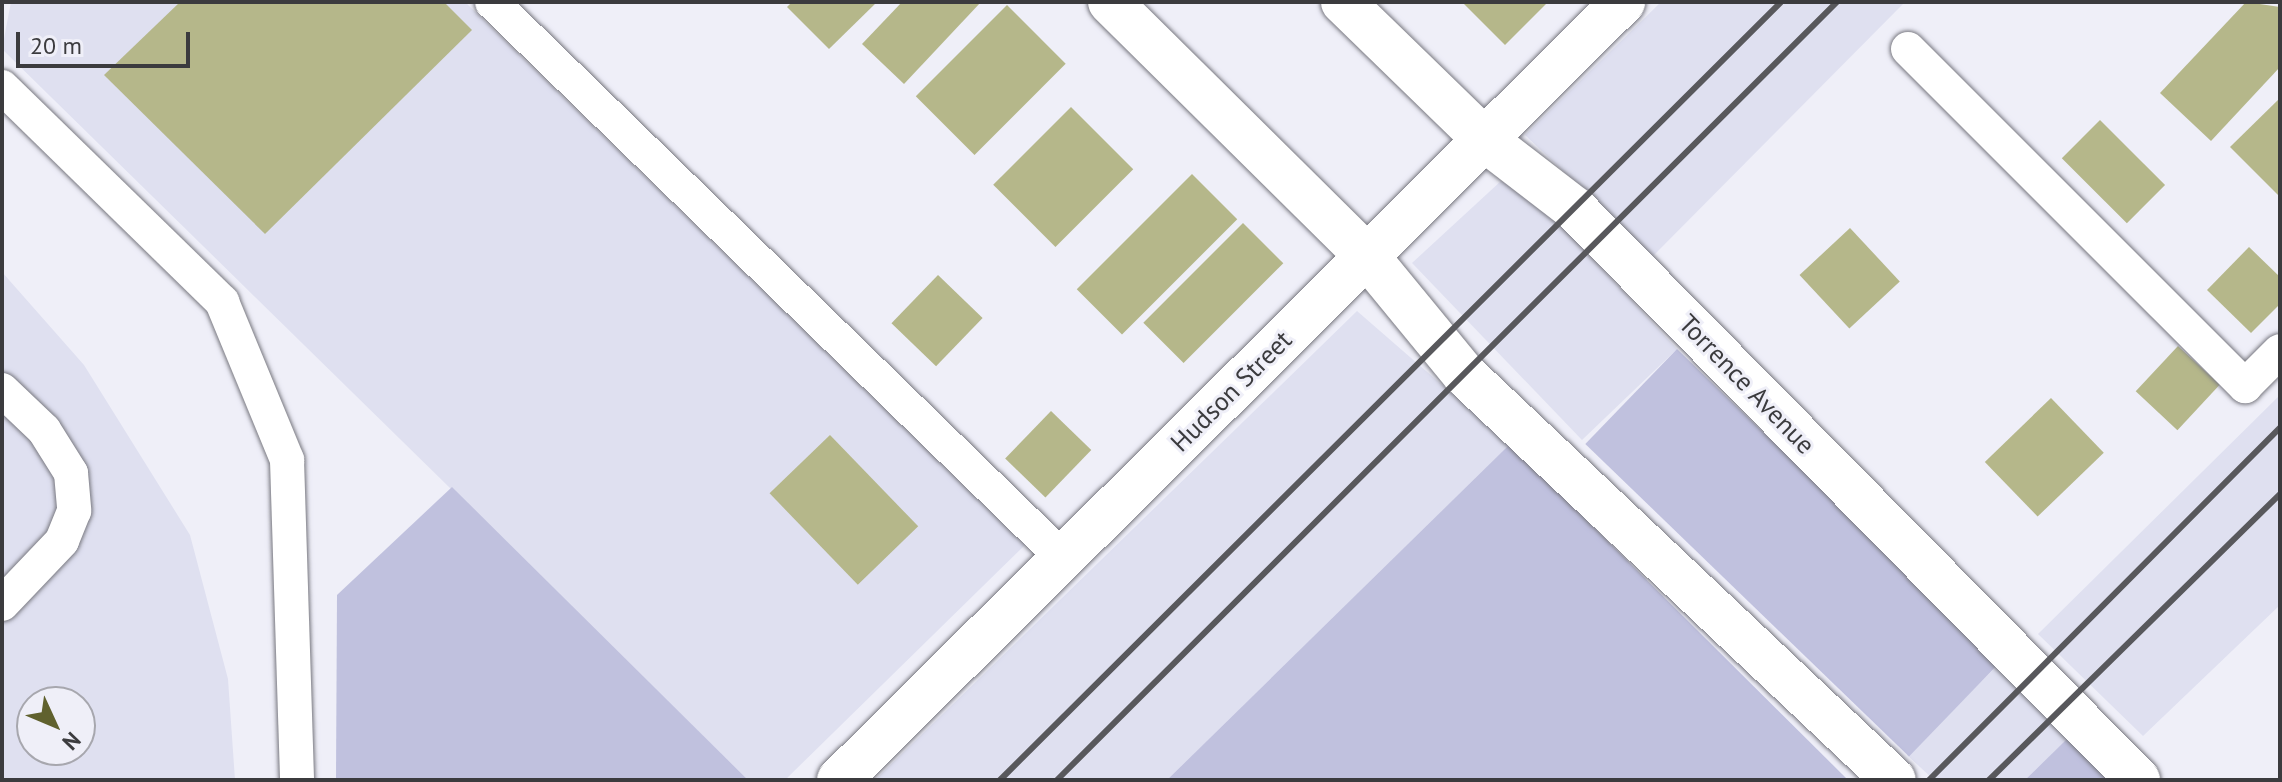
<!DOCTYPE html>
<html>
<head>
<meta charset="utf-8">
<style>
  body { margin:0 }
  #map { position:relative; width:2282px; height:782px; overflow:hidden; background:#efeff8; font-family:"PT Sans",sans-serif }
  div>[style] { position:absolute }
  .built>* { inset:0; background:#dfe0f0 }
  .green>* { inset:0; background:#c0c1de; transform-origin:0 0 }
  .building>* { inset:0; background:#b5b78a; transform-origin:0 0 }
  .roads { filter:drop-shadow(0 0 2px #787880) drop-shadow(0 0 2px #787880) }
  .lane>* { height:34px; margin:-17px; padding:0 17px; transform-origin:17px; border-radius:17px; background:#fff }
  .street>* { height:44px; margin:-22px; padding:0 22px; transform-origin:22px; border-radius:22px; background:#fff }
  .rail>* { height:6px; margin:-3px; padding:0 3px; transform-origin:3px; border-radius:3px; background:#58585c }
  span { translate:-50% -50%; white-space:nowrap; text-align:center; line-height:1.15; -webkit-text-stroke:6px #efeff8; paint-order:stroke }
  .street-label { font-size:26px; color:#3b3b3e }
  .frame { position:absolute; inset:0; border:4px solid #3b3b3e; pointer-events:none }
  .north { position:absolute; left:16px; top:686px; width:80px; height:80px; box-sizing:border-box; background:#efeff8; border:2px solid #a7a7ae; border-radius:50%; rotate:134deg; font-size:22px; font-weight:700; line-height:32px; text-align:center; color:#3b3b3e }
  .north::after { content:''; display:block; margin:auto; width:28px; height:36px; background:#60612e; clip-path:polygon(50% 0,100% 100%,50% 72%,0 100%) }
  .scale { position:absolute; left:16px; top:32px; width:174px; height:36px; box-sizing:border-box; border:4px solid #3b3b3e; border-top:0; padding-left:10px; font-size:24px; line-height:28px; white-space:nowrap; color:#3b3b3e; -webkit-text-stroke:6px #efeff8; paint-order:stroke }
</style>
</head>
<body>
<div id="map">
  <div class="built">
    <div style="clip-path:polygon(11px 2px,465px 2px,1025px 545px,785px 780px,748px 780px,2px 49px)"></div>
    <div style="clip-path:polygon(1661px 2px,1905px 2px,1653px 256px,1525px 135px)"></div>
    <div style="clip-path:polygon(1501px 181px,1544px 207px,1677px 349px,1582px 440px,1412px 263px)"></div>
    <div style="clip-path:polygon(evenodd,2px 272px,84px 365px,190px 535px,228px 679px,235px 780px,2px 780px,2px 272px,32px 702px,80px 702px,80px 750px,32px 750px,32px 702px)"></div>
    <div style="clip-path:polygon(1357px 311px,1510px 444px,1167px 780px,875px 780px)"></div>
    <div style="clip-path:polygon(2280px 395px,2280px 605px,2143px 736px,2038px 634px)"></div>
    <div style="clip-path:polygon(2000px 663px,2070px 736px,2025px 780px,1934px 780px,1907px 755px)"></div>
  </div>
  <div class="green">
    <div style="left:1677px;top:349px;width:450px;height:132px;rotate:44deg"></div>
    <div style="clip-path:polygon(1510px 444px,1848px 780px,1167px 780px)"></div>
    <div style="clip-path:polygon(452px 487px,748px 780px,336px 780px,337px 595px)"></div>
    <div style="clip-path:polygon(2070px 736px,2116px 780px,2025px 780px)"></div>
  </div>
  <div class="building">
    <div style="clip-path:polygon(180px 2px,444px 2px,472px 30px,265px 234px,104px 75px)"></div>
    <div style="clip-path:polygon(792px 2px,877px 2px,829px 49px,787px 7px)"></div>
    <div style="clip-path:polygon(902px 2px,981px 2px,904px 84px,862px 44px)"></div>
    <div style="clip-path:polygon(1462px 2px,1548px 2px,1505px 45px)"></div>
    <div style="clip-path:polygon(2246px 2px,2280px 7px,2280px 67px,2211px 141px,2160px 93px)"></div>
    <div style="left:1007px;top:5px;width:83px;height:129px;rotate:45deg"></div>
    <div style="clip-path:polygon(2280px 98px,2280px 197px,2230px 147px)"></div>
    <div style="left:1071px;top:107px;width:88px;height:110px;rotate:45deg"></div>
    <div style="left:2100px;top:120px;width:92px;height:54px;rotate:45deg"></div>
    <div style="left:1192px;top:174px;width:64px;height:163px;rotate:45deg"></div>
    <div style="left:1243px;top:223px;width:57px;height:141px;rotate:45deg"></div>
    <div style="left:1850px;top:228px;width:73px;height:69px;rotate:47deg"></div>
    <div style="clip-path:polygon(2249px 247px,2280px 277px,2280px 304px,2251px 333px,2207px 290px)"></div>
    <div style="left:938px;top:275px;width:62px;height:67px;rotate:44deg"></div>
    <div style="left:2178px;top:346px;width:57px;height:62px;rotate:43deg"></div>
    <div style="left:2051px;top:398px;width:76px;height:92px;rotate:46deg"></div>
    <div style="left:1051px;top:411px;width:56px;height:66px;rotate:44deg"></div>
    <div style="left:830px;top:435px;width:127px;height:84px;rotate:46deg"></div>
  </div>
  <div class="roads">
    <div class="lane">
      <div style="left:492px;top:2px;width:797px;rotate:44.24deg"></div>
      <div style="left:1908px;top:49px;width:477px;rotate:45deg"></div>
      <div style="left:2245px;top:386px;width:49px;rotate:-45deg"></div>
      <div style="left:2px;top:87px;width:308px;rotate:44.3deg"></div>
      <div style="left:222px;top:302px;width:171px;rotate:67.6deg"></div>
      <div style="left:287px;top:460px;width:320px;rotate:88.2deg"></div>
      <div style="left:2px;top:390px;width:58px;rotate:43.6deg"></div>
      <div style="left:44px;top:430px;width:51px;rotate:57.9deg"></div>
      <div style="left:71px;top:473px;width:38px;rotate:85deg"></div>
      <div style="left:74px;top:511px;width:32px;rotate:112deg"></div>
      <div style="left:62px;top:541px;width:87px;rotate:133.6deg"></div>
    </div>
    <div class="street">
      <div style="left:1110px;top:2px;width:361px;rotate:44.7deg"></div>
      <div style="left:1367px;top:256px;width:153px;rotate:50.6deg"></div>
      <div style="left:1464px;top:374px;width:591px;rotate:43.36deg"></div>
      <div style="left:1343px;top:2px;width:197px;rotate:44.2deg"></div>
      <div style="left:1484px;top:139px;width:115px;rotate:37.6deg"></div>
      <div style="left:1575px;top:209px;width:802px;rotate:45.4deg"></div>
      <div style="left:839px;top:780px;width:1105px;rotate:-44.78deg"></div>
    </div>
  </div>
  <div class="rail">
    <div style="left:1000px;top:780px;width:1102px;rotate:-44.89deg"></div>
    <div style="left:1057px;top:780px;width:1102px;rotate:-44.93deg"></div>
    <div style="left:1929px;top:780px;width:497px;rotate:-45.1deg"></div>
    <div style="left:1989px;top:780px;width:408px;rotate:-44.5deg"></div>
  </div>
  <div class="street-label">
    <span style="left:1747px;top:384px;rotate:46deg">Torrence Avenue</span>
    <span style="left:1231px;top:391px;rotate:-45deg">Hudson Street</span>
  </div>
  <div class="frame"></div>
  <div class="north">N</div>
  <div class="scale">20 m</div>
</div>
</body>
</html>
